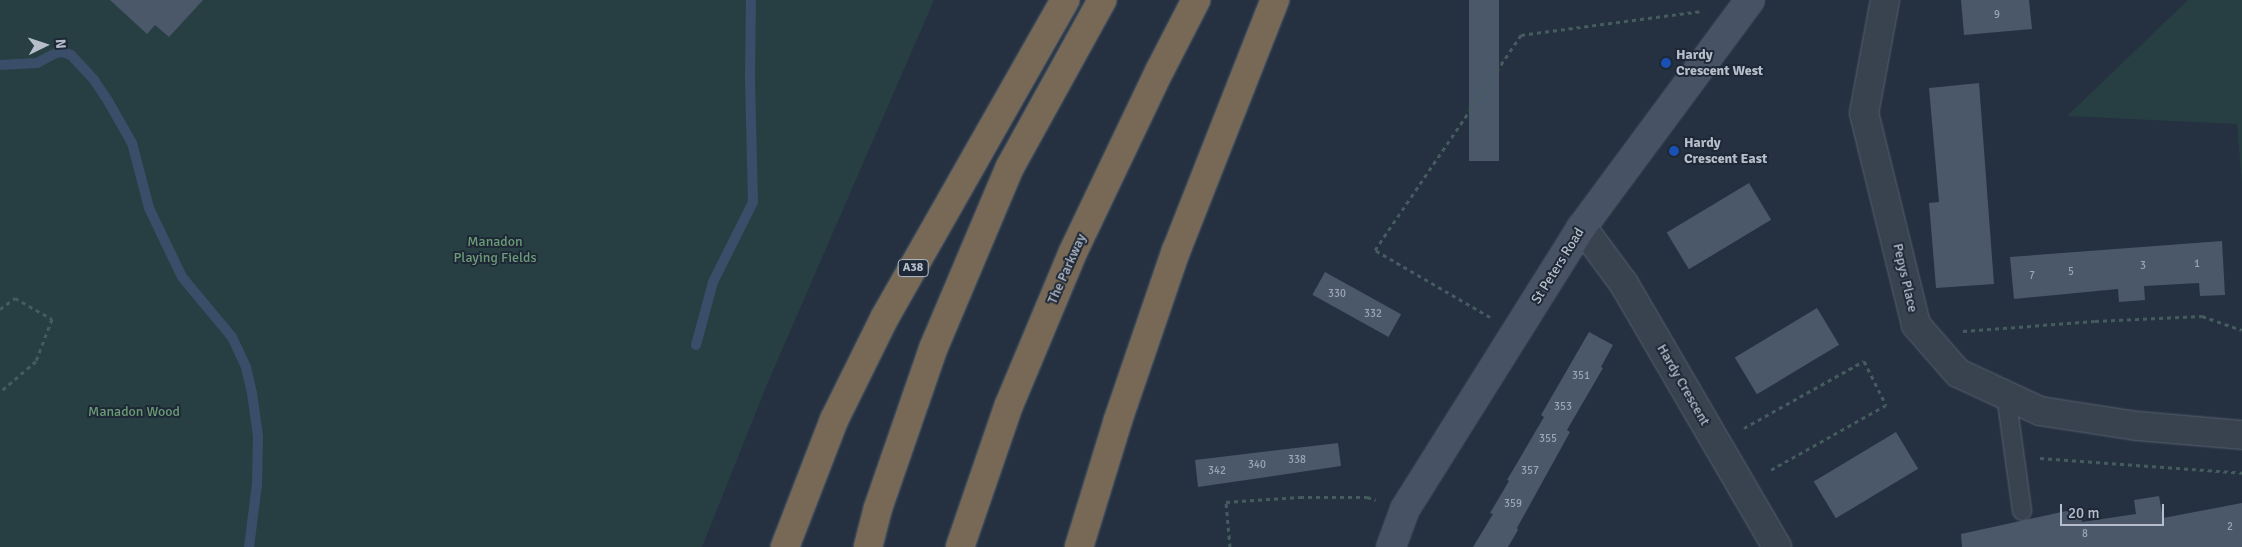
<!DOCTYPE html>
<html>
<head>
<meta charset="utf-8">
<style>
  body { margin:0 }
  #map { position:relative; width:2242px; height:547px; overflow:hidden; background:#253141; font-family:Signika,sans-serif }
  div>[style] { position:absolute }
  .green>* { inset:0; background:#273f42 }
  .stream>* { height:10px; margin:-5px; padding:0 5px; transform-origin:5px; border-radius:5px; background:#3a4e6a }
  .building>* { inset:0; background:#4b586a; transform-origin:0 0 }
  .path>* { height:3px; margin-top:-1.5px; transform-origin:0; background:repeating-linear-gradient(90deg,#455c5e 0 4px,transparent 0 8px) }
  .roads { filter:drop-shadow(0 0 1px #57616e) drop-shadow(0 0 1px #57616e) }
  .lane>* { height:18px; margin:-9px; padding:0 9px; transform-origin:9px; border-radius:9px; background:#394350 }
  .street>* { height:28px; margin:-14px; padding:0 14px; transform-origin:14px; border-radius:14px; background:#394350 }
  .secondary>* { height:28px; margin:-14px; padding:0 14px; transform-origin:14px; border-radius:14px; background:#475264 }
  .highway>* { height:28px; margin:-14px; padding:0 14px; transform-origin:14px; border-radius:14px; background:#776956 }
  .dots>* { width:14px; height:14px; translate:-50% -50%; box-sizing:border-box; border:2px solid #1e2836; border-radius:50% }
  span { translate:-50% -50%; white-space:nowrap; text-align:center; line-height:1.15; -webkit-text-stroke:4px #1e2836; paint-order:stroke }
  .number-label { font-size:11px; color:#9ba4b3 }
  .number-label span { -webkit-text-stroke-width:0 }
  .shield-label span { padding:1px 4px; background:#1e2836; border:1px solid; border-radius:4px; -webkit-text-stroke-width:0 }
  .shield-label { font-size:12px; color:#b6becb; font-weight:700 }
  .poi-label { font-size:14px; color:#b6becb; font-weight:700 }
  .left { translate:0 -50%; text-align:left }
  .park-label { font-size:14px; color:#6c9c77 }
  .street-label { font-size:14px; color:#b6becb }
  .north { position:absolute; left:20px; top:20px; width:50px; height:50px; -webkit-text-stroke:4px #1e2836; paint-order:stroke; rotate:86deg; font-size:14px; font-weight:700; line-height:20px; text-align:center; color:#b6becb }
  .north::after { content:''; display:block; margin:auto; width:18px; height:22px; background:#b6becb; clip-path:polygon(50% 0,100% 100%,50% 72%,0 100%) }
  .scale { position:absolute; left:2060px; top:504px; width:104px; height:22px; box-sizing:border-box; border:2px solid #b6becb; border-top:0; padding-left:6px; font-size:15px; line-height:18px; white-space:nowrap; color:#b6becb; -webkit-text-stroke:4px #1e2836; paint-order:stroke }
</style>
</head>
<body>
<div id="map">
  <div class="green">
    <div style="clip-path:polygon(0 0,934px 0,768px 382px,702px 547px,0 547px)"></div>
    <div style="clip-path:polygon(2188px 0,2242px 0,2242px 185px,2237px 124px,2067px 116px)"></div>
  </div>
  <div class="stream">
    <div style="left:0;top:65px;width:37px;rotate:-3deg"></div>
    <div style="left:37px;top:63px;width:21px;rotate:-28deg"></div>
    <div style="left:56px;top:53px;width:7px;rotate:-8deg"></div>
    <div style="left:63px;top:52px;width:9px;rotate:21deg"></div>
    <div style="left:71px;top:55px;width:34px;rotate:47deg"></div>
    <div style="left:94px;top:80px;width:25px;rotate:56deg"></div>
    <div style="left:108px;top:101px;width:48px;rotate:60.3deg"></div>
    <div style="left:132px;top:143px;width:67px;rotate:75.3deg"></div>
    <div style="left:149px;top:208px;width:76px;rotate:64.4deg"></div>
    <div style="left:182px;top:277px;width:78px;rotate:50.2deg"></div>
    <div style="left:232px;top:337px;width:33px;rotate:65deg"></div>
    <div style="left:246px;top:367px;width:27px;rotate:77deg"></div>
    <div style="left:252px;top:393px;width:43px;rotate:82.1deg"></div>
    <div style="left:258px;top:436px;width:48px;rotate:91.2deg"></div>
    <div style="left:257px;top:484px;width:64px;rotate:97.2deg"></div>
    <div style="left:696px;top:345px;width:65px;rotate:-74.9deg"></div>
    <div style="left:713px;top:282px;width:89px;rotate:-63.4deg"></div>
    <div style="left:753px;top:202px;width:125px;rotate:-91.4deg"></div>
    <div style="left:750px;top:77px;width:77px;rotate:-89.3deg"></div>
  </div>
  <div class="building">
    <div style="clip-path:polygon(110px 0,203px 0,169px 37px,155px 25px,147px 34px)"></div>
    <div style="left:1469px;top:0;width:30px;height:161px"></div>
    <div style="clip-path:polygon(1961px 0,2029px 0,2032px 29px,1964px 35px)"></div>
    <div style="clip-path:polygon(1979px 83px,1994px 284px,1936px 288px,1929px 203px,1939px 202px,1929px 88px)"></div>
    <div style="left:1749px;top:183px;width:43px;height:96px;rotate:59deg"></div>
    <div style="clip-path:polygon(2222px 241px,2225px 295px,2200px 296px,2199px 283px,2144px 286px,2145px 300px,2119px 302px,2118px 289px,2014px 299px,2010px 257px)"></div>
    <div style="left:1325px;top:272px;width:87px;height:26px;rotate:29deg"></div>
    <div style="left:1817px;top:308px;width:43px;height:96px;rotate:59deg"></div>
    <div style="clip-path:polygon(1589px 332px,1613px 345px,1601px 367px,1603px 368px,1567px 430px,1570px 432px,1517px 528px,1518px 530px,1508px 547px,1473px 547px,1493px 514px,1490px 513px,1509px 481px,1507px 480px,1544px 417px,1541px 415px)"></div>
    <div style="left:1896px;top:432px;width:43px;height:96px;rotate:59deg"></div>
    <div style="clip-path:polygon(1338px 443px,1341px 466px,1198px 487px,1195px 460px)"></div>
    <div style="clip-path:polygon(2159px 496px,2163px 518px,2242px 503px,2242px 547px,1962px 547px,1961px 534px,2080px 508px,2082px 522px,2136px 514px,2134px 500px)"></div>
  </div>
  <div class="path">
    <div style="left:0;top:309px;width:19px;rotate:-36deg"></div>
    <div style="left:15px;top:298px;width:43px;rotate:29.6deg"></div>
    <div style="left:52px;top:319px;width:45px;rotate:110.9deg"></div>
    <div style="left:36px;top:361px;width:48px;rotate:139.3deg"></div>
    <div style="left:1490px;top:317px;width:133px;rotate:-149.8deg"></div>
    <div style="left:1375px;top:250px;width:260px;rotate:-55.8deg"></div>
    <div style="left:1521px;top:35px;width:182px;rotate:-7.6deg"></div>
    <div style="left:1963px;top:331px;width:132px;rotate:-4.3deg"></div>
    <div style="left:2095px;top:321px;width:107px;rotate:-2.7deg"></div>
    <div style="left:2202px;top:316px;width:42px;rotate:19.3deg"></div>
    <div style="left:1744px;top:428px;width:137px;rotate:-29.2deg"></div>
    <div style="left:1864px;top:361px;width:49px;rotate:63.4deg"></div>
    <div style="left:1886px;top:405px;width:134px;rotate:150.6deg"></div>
    <div style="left:2040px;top:458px;width:203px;rotate:4.2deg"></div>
    <div style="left:1230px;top:547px;width:45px;rotate:-95.1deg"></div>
    <div style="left:1226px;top:502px;width:74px;rotate:-3.9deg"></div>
    <div style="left:1300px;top:497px;width:67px"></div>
    <div style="left:1367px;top:497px;width:9px;rotate:18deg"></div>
  </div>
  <div class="roads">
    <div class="lane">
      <div style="left:2006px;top:395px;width:117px;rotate:82.1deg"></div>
    </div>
    <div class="street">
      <div style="left:1885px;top:0;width:115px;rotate:100.5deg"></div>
      <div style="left:1864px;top:113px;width:218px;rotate:76.2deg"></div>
      <div style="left:1916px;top:325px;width:64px;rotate:48.8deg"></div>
      <div style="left:1958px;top:373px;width:90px;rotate:24.9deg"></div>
      <div style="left:2040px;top:411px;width:98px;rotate:8.8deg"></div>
      <div style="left:2137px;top:426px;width:105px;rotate:4.9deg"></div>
      <div style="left:1582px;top:227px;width:71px;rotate:53.6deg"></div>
      <div style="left:1624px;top:284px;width:304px;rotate:59.8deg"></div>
    </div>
    <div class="secondary">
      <div style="left:1391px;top:547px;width:40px;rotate:-69.8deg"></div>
      <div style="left:1405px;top:509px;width:333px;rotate:-57.9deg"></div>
      <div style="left:1582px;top:227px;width:282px;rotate:-53.5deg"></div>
    </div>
    <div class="highway">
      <div style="left:785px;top:547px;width:136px;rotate:-68.9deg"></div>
      <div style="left:834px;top:420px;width:115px;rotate:-63.7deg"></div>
      <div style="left:885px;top:317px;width:365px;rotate:-60.4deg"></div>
      <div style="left:868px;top:547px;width:40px;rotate:-75.6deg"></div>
      <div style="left:878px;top:508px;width:168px;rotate:-70.9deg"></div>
      <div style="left:933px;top:349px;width:198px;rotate:-67.1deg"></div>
      <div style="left:1010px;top:167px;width:191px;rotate:-61.1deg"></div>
      <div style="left:960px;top:547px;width:150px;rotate:-71deg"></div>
      <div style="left:1009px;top:405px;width:166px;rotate:-67.3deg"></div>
      <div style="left:1073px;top:252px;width:202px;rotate:-64.5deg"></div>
      <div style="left:1160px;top:70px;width:79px;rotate:-62.8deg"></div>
      <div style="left:1079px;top:547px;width:133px;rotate:-72.9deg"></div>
      <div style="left:1118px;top:420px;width:179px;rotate:-71.1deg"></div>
      <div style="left:1176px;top:251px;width:270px;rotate:-68.5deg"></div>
    </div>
  </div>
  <div class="dots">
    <div style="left:1666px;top:63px;background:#1a4fb4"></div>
    <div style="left:1674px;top:151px;background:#1a4fb4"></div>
  </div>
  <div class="number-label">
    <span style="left:1997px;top:15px">9</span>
    <span style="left:2197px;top:264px">1</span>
    <span style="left:2143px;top:266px">3</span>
    <span style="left:2071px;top:272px">5</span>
    <span style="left:2032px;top:276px">7</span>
    <span style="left:1337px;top:294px">330</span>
    <span style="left:1373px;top:314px">332</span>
    <span style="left:1581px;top:376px">351</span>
    <span style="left:1563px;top:407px">353</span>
    <span style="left:1548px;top:439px">355</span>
    <span style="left:1297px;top:460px">338</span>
    <span style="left:1257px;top:465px">340</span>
    <span style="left:1217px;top:471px">342</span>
    <span style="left:1530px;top:471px">357</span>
    <span style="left:1513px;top:504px">359</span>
    <span style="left:2230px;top:527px">2</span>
    <span style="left:2085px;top:534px">8</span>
  </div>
  <div class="shield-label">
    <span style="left:913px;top:268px">A38</span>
  </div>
  <div class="poi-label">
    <span class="left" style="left:1676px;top:63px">Hardy<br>Crescent West</span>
    <span class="left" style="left:1684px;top:151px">Hardy<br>Crescent East</span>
  </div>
  <div class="park-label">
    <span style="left:495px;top:250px">Manadon<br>Playing Fields</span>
    <span style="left:134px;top:412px">Manadon Wood</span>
  </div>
  <div class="street-label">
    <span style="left:1558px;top:266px;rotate:-58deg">St Peters Road</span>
    <span style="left:1067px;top:269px;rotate:-66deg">The Parkway</span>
    <span style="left:1905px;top:278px;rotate:77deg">Pepys Place</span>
    <span style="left:1683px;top:385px;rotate:60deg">Hardy Crescent</span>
  </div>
  <div class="north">N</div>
  <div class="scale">20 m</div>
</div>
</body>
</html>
